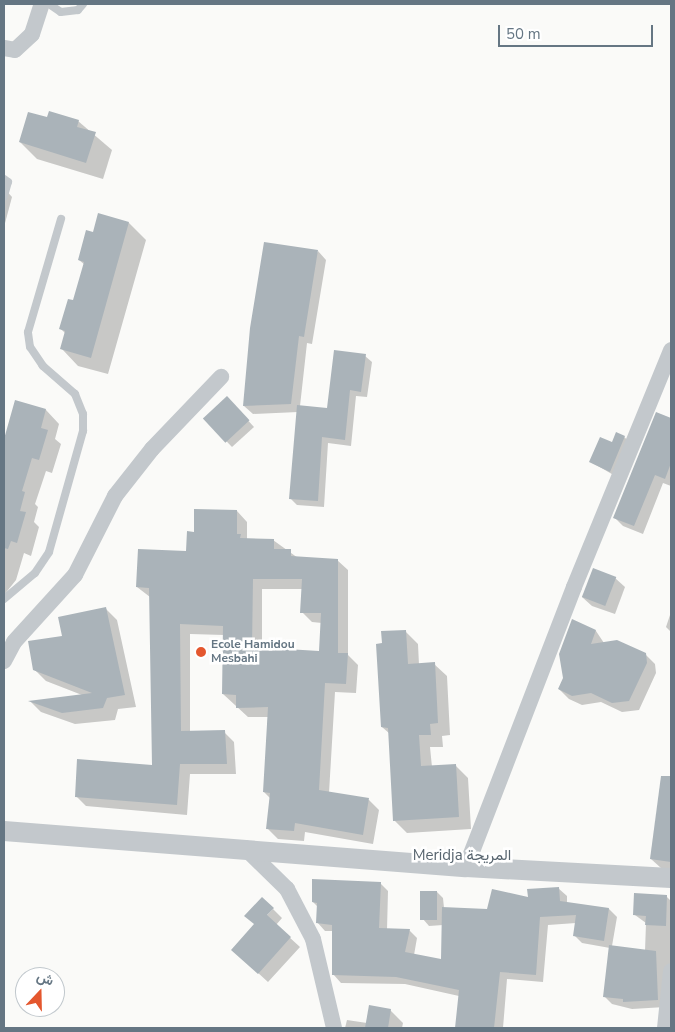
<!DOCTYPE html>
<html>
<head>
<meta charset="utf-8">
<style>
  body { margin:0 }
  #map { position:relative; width:675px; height:1032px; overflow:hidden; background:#fafaf8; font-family:"Nunito Sans",Vazirmatn,sans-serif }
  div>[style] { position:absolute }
  .shadow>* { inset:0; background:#0003 }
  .building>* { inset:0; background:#aab3b9; transform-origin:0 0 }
  .service>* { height:8px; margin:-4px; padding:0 4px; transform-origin:4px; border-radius:4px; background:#c3c8cc }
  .minor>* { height:16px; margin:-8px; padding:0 8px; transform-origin:8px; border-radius:8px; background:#c3c8cc }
  .tertiary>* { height:20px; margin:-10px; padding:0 10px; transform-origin:10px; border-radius:10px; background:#c3c8cc }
  .dots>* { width:14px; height:14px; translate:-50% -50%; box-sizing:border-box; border:2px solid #fff; border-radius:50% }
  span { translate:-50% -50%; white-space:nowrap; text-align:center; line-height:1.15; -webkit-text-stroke:5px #fff; paint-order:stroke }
  .poi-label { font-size:12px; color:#657683; font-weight:700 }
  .left { translate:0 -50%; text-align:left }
  .quarter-label { font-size:15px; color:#57646e }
  .frame { position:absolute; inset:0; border:5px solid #657683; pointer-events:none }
  .north { position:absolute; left:15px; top:967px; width:50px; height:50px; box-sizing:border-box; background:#fff; border:1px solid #c1c8cd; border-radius:50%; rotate:21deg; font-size:14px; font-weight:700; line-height:20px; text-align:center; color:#657683 }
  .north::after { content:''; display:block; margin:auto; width:18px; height:22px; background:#e4572e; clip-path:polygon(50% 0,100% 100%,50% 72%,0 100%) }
  .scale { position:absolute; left:498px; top:25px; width:155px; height:22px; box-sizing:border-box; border:2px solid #657683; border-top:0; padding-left:6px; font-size:15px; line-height:18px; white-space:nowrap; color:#657683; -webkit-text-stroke:4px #fff; paint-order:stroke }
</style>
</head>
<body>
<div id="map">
  <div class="shadow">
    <div style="clip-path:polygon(78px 121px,112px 150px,103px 179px,37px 159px,20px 142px)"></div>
    <div style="clip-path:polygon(4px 188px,12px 197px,4px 227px)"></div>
    <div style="clip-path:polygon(99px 215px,129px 223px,146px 240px,108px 374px,78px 366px,62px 349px,66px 334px,60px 328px,74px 302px,85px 265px,79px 260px,94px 233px)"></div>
    <div style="clip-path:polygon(318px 251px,326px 260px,312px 344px,307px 343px,300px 406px,328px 409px,365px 356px,372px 362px,367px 397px,356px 396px,351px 446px,328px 443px,324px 507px,297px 505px,290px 498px,298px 412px,253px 414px,244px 406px)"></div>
    <div style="clip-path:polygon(16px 402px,46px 410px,59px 424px,55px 439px,61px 444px,52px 473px,46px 471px,35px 504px,38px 507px,34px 522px,39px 527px,31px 556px,24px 553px,16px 580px,4px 595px,4px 446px)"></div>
    <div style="clip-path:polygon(233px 404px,254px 427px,232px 447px,205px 419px)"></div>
    <div style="clip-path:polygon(657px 414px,671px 419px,671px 486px,663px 483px,643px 534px,623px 526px,615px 518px)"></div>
    <div style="clip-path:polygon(624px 437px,631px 443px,617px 477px,591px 462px)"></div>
    <div style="clip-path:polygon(evenodd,237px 511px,247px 522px,247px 539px,273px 540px,298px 558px,337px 560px,348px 570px,348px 655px,358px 665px,356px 693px,335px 692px,329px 793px,369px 800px,379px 810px,373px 844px,305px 832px,304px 841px,278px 839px,268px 829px,270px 798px,264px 792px,268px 717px,248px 717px,223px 694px,224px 635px,190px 634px,190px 732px,224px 732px,234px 742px,236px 774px,190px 774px,187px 815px,86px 806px,76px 796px,153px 766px,150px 597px,137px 587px,187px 553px,195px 533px,237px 511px,262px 589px,302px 589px,302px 612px,312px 622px,322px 623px,321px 653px,262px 649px,262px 589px)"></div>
    <div style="clip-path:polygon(615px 578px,625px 587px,615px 614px,592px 606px,582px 597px)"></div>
    <div style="clip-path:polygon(105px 608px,117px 620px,136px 707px,118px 709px,115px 720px,75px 724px,41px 712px,31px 702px,82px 695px,46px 681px,34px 669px,64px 637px)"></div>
    <div style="clip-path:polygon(671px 612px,671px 632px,666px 627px)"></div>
    <div style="clip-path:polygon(573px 621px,596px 631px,604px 643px,645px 654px,655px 664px,656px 673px,639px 710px,622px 712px,601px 702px,582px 705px,569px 699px,559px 689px,564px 679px)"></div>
    <div style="clip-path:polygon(405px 631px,418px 644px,419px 665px,434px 664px,447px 676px,450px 735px,442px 736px,443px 747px,430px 747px,432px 767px,456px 766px,468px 778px,471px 829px,407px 833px,394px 820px,390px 734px,382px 727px,383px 645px)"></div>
    <div style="clip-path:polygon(660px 791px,671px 793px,671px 870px,661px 868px,651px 859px)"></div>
    <div style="clip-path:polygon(380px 883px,388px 891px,387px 930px,409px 930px,417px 938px,414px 955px,442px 961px,443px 925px,429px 926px,423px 919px,437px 892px,443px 898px,444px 908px,488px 910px,558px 888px,567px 896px,567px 903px,609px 909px,617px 917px,612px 946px,645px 951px,646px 923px,635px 915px,666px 896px,671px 901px,671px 972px,665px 1007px,632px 1009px,612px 1004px,604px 996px,610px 948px,582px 943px,574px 935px,576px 923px,548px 925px,543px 982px,507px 979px,503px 1028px,456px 1028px,459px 996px,405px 984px,341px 983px,333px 974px,334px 931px,325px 931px,317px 922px,318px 907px,313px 902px)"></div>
    <div style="clip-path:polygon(273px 909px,282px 918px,276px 925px,300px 947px,268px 982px,233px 950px)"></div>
    <div style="clip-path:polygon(390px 1010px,403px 1023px,402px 1028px,345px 1028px,347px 1020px,367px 1023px)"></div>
  </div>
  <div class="building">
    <div style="clip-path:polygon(49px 111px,79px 120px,77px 127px,96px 132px,86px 163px,19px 142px,28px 112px,47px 117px)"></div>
    <div style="clip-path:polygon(98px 213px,129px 222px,91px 358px,60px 349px,65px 331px,59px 329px,68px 299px,73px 300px,84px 262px,78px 260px,86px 230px,93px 232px)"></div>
    <div style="clip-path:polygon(264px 242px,318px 250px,304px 337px,299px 336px,291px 404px,243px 406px,250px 328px)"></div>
    <div style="clip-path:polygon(334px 350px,366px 354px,361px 392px,350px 390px,345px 440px,322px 437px,318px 501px,289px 499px,297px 405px,327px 408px)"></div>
    <div style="left:227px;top:396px;width:33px;height:33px;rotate:47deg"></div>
    <div style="clip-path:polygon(15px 400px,46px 409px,41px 428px,48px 430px,39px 460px,32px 458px,22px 491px,25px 492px,20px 511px,26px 512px,17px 543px,11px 541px,8px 549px,4px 548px,4px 439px)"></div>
    <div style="clip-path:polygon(656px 412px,671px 418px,671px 463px,665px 479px,655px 475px,634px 526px,613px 518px)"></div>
    <div style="clip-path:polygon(616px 432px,625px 436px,610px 472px,589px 462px,600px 437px,612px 442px)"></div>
    <div style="clip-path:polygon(evenodd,194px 509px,237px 510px,237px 534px,241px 534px,240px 538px,274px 539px,274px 549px,291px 549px,291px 556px,338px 559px,338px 653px,348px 653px,346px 684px,325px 683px,319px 790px,369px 798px,363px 835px,295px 823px,294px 831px,266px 829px,270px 793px,263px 792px,268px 707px,236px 708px,236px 695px,222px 694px,223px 626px,180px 624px,181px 731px,225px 730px,227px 764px,180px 764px,177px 805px,75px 797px,77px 759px,152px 765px,149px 588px,136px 587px,138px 549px,186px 551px,187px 531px,194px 532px,194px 509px,253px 579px,302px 579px,300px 613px,321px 613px,319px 651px,252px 647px,253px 579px)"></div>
    <div style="left:593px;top:568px;width:25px;height:31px;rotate:21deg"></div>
    <div style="clip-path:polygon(106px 607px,125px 695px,107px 698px,103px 708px,62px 713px,28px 701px,92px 693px,33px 670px,28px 641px,62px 636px,58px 617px)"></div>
    <div style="clip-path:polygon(572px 619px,596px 630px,591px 644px,617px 640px,646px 653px,647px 663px,629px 701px,612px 703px,591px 693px,572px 696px,558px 689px,563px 678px,559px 654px)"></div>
    <div style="clip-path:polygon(406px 630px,408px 664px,435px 662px,438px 723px,430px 724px,431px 735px,419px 735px,421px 766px,456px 764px,459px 817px,393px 821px,388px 728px,381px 727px,376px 644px,382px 643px,381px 631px)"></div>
    <div style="clip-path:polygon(661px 776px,671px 776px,671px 862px,650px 859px)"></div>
    <div style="clip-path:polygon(312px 879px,381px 882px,379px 928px,410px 929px,405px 952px,441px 959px,442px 907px,487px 909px,492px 889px,528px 897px,527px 889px,559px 887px,560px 901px,609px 908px,604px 941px,573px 936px,576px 915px,540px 917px,536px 975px,500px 972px,494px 1028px,455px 1028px,459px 990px,396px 977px,332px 975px,332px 925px,316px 923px,317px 903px,312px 902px)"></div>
    <div style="left:420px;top:891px;width:17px;height:29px"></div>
    <div style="clip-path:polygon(634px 893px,667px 895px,666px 926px,645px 925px,646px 916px,633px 915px)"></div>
    <div style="clip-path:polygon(262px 897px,274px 908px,267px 915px,291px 937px,258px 974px,231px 950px,254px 924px,244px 916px)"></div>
    <div style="clip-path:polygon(609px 945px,656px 951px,658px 1000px,623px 1002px,623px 999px,603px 997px)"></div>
    <div style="clip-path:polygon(369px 1005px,391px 1009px,388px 1028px,365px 1028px)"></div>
  </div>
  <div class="service">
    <div style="left:49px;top:4px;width:14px;rotate:34deg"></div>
    <div style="left:61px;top:12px;width:17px;rotate:-7deg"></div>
    <div style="left:78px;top:10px;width:8px;rotate:-50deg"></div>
    <div style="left:4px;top:179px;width:5px;rotate:37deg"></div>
    <div style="left:8px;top:182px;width:15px;rotate:106deg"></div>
    <div style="left:4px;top:599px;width:40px;rotate:-40deg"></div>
    <div style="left:35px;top:573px;width:25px;rotate:-56deg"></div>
    <div style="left:49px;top:552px;width:126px;rotate:-74.3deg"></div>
    <div style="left:83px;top:431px;width:17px;rotate:-90deg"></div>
    <div style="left:83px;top:414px;width:22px;rotate:-112deg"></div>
    <div style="left:75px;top:394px;width:43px;rotate:-138.8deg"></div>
    <div style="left:43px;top:366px;width:23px;rotate:-124deg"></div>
    <div style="left:30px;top:347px;width:15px;rotate:-98deg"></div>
    <div style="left:28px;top:332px;width:118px;rotate:-73.7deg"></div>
  </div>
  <div class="minor">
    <div style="left:4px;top:48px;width:11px;rotate:10deg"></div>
    <div style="left:15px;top:50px;width:23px;rotate:-43deg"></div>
    <div style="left:32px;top:34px;width:32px;rotate:-72deg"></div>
    <div style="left:4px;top:661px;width:21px;rotate:-62deg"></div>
    <div style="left:14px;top:642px;width:91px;rotate:-47.7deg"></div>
    <div style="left:75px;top:575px;width:89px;rotate:-63.1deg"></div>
    <div style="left:115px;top:496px;width:60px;rotate:-51.8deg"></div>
    <div style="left:152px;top:449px;width:100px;rotate:-46.2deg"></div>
    <div style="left:245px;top:848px;width:59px;rotate:44.3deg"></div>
    <div style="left:287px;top:889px;width:56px;rotate:62.5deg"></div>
    <div style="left:313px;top:939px;width:91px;rotate:76.7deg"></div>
    <div style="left:466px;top:867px;width:300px;rotate:-68.9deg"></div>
    <div style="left:574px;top:587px;width:256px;rotate:-67.7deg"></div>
    <div style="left:665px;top:1028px;width:57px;rotate:-84deg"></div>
  </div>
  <div class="tertiary">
    <div style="left:4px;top:831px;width:463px;rotate:4.5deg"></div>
    <div style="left:466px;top:867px;width:205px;rotate:3.1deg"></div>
  </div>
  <div class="dots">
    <div style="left:201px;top:652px;background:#e4572e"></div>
  </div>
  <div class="poi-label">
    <span class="left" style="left:211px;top:652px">Ecole Hamidou<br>Mesbahi</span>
  </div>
  <div class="quarter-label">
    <span style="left:462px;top:856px">Meridja المريجة</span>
  </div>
  <div class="frame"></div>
  <div class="north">ش</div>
  <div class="scale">50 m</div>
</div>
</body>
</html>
